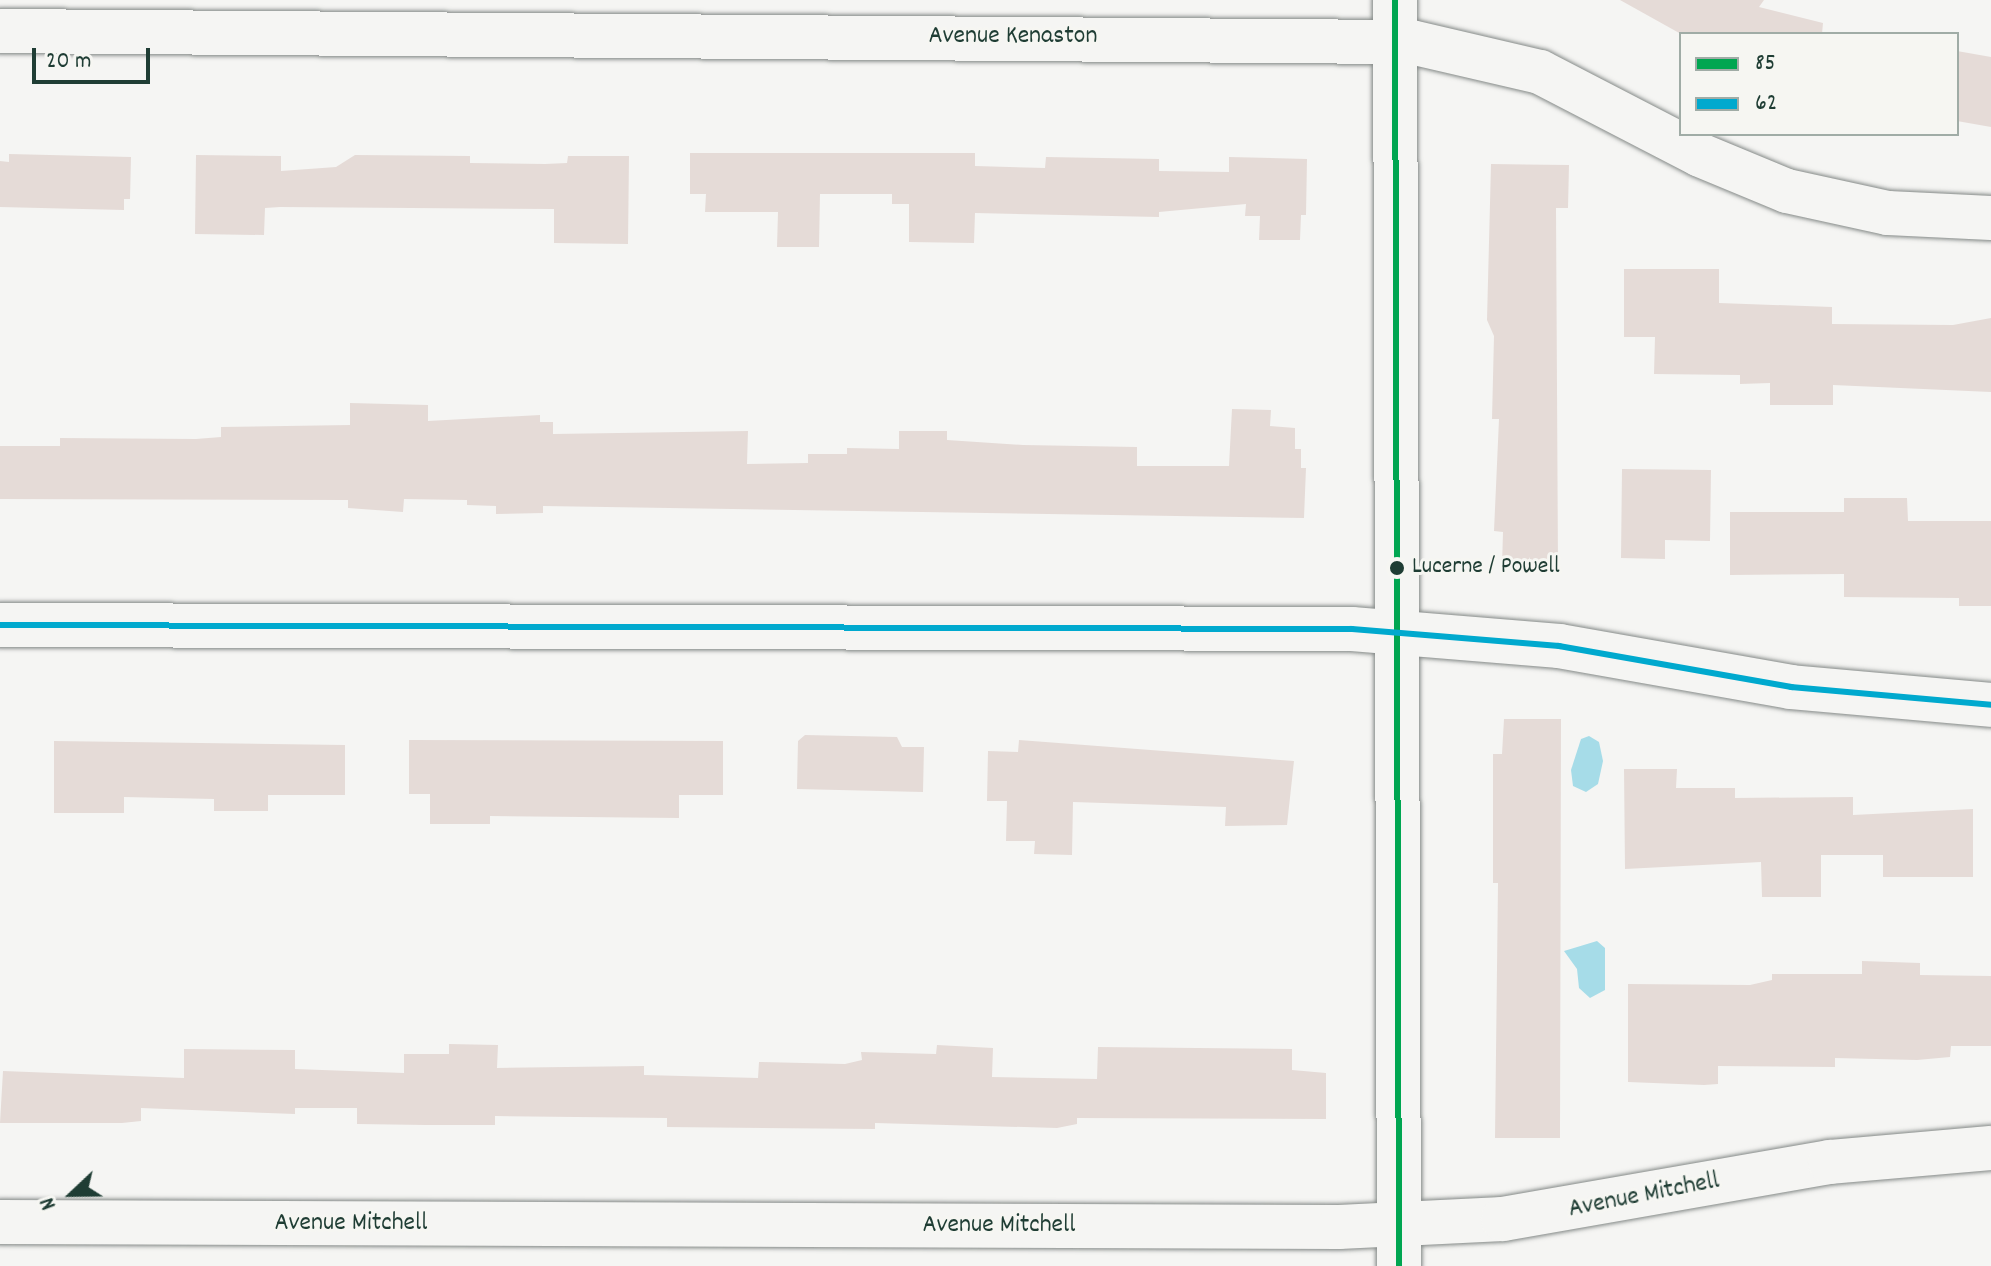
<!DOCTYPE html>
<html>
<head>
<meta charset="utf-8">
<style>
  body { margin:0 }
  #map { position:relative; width:1991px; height:1266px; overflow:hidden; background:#f5f5f3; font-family:Dekko,sans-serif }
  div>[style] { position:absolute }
  .water>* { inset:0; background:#a6dce8 }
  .building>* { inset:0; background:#e5dbd7 }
  .roads { filter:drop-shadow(0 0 2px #858a88) drop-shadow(0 0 2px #858a88) }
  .street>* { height:44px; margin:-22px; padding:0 22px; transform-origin:22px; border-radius:22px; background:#f5f5f3 }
  .secondary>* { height:44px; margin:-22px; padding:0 22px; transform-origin:22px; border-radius:22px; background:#f5f5f3 }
  .bus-1>* { height:6px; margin:-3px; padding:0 3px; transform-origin:3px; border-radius:3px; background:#00a651 }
  .bus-2>* { height:6px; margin:-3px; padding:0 3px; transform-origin:3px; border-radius:3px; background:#00a9ce }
  .dots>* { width:22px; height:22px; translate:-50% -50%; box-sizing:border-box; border:4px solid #f6f6f2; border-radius:50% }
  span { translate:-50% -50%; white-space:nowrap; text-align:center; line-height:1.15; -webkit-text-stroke:6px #f6f6f2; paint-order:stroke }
  .bus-label { font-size:24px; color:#1f3d34 }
  .left { translate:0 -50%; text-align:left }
  .street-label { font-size:26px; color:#1f3d34 }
  .legend { position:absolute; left:1679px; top:32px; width:280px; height:104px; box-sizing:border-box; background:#f6f6f2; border:2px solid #a0aca6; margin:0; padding:10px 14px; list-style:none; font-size:24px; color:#1f3d34 }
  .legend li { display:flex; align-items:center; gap:16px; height:40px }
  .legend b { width:40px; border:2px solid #a0aca6 }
  .north { position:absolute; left:32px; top:1154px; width:80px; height:80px; -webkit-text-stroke:6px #f6f6f2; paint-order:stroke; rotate:248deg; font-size:22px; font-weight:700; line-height:32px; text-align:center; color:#1f3d34 }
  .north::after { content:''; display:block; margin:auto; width:28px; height:36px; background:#1f3d34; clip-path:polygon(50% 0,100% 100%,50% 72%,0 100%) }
  .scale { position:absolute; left:32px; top:48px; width:118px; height:36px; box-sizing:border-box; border:4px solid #1f3d34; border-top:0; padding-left:10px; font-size:24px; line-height:28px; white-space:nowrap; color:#1f3d34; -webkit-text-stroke:6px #f6f6f2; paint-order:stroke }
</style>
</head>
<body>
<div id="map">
  <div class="water">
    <div style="clip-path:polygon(1589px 736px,1599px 742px,1603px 761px,1598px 784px,1586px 792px,1573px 786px,1571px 770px,1581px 739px)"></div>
    <div style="clip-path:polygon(1597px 941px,1605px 948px,1605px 990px,1590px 998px,1579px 988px,1577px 969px,1564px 951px)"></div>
  </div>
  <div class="building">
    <div style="clip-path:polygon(1620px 0,1764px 0,1759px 7px,1823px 23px,1822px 34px,1681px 34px)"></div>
    <div style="clip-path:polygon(1957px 51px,1991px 57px,1991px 127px,1957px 121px)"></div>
    <div style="clip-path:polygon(690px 153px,975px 153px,975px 166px,1045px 168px,1046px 157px,1159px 159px,1159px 171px,1229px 172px,1229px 157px,1307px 159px,1306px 215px,1301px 215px,1300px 240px,1259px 240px,1260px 216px,1245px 216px,1246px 204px,1159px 212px,1159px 217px,975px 213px,974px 243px,909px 242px,909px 204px,892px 204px,892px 194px,820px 194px,819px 247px,777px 247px,778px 212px,705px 212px,706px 194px,690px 194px)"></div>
    <div style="clip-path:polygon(9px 154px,131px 157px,130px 199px,124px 199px,124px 210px,0 207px,0 161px,9px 162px)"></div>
    <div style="clip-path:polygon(196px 155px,281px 156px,281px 171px,336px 167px,355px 155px,470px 156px,470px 163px,545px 164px,567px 163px,568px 156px,629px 156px,628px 244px,554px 243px,554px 209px,280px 207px,265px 208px,264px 235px,195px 234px)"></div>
    <div style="clip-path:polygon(1491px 164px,1569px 165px,1568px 208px,1556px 208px,1558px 567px,1502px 566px,1503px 532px,1494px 531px,1499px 419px,1492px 419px,1494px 336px,1487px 320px)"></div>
    <div style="clip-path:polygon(1624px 269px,1719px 269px,1719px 303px,1832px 307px,1832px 324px,1953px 325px,1991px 318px,1991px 392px,1833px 385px,1833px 405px,1770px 405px,1770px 383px,1740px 384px,1740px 375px,1654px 374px,1655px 337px,1624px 337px)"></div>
    <div style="clip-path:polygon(350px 403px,428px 405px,428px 421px,540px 415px,540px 422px,553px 422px,553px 434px,748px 431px,747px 464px,808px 463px,808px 454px,847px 454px,847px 448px,899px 449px,899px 431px,947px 431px,947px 440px,1023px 445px,1137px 447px,1137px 466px,1229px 466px,1232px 409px,1271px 410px,1270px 426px,1295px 428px,1295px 449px,1301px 449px,1301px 468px,1306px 468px,1304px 518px,543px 506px,543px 513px,496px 514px,496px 506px,467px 505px,467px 500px,404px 499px,403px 512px,348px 508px,348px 500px,0 499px,0 446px,60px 446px,60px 438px,196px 439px,221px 437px,221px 427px,350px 425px)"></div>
    <div style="clip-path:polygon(1622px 469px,1711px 470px,1710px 541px,1665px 540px,1665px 559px,1621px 558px)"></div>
    <div style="clip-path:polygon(1844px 498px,1907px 498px,1908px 521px,1991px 521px,1991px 606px,1959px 606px,1959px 598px,1844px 597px,1844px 574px,1730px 575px,1730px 512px,1844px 512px)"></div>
    <div style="clip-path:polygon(1504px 719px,1561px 719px,1560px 1138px,1495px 1138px,1498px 883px,1493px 883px,1493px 754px,1502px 754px)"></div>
    <div style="clip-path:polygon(805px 735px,897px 737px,902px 747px,924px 747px,923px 792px,797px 789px,798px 741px)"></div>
    <div style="clip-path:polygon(409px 740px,723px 741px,723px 795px,679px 795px,679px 818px,490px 816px,490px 824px,430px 824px,430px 794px,409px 794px)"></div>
    <div style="clip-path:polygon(1019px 740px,1294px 761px,1287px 825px,1225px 826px,1226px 807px,1073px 802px,1072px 855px,1034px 854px,1035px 841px,1006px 841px,1007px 801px,987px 801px,988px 751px,1018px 752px)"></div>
    <div style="clip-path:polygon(54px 741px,345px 745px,345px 795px,268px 795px,268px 811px,214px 811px,214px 799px,124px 797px,124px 813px,54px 813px)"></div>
    <div style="clip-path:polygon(1624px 769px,1677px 769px,1676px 788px,1735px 788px,1735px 798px,1853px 797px,1853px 815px,1973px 809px,1973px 877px,1883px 877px,1883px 855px,1821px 855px,1821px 897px,1762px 897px,1761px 862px,1625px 869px)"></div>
    <div style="clip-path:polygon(1862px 961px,1920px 963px,1920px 975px,1991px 976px,1991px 1046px,1951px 1046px,1950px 1057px,1917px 1060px,1835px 1058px,1835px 1067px,1718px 1066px,1718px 1084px,1704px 1085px,1628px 1082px,1628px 984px,1750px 985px,1772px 980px,1772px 974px,1862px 974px)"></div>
    <div style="clip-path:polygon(449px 1044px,498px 1045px,497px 1068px,644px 1066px,644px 1075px,758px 1078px,759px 1062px,845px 1064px,862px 1060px,861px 1052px,936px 1054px,937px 1045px,993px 1048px,992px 1077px,1097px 1079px,1098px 1047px,1292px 1049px,1292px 1070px,1326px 1073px,1326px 1119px,1077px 1118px,1077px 1124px,1057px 1128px,875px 1123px,875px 1129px,667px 1127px,667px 1118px,495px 1116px,495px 1125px,426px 1125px,357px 1124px,357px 1108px,295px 1108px,295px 1114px,141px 1108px,141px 1121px,122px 1123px,0 1123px,3px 1071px,184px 1078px,184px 1049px,295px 1050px,295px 1069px,404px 1073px,404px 1054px,449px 1054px)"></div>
  </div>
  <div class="roads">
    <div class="street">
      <div style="left:0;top:31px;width:1411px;rotate:0.45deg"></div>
      <div style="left:1411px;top:42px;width:132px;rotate:13.1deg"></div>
      <div style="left:1540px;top:72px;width:180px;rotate:27.4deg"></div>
      <div style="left:1700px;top:155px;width:94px;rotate:22.5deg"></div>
      <div style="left:1787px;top:191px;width:103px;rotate:12.3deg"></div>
      <div style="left:1888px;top:213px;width:103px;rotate:2.8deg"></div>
      <div style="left:0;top:625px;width:1352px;rotate:0.17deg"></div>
      <div style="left:1352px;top:629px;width:208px;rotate:4.7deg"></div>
      <div style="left:1559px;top:646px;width:236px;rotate:10deg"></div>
      <div style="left:1791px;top:687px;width:201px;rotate:5.1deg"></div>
      <div style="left:0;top:1222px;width:1339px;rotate:0.21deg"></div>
      <div style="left:1339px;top:1227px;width:164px;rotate:-2.8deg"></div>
      <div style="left:1503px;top:1219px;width:332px;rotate:-9.9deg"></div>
      <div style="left:1830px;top:1162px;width:162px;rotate:-5deg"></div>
    </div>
    <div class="secondary">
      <div style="left:1395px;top:0;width:1266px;rotate:89.82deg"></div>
    </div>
  </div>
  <div class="bus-1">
    <div style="left:1395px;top:0;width:1266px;rotate:89.82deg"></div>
  </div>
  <div class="bus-2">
    <div style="left:0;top:625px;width:1352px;rotate:0.17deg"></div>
    <div style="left:1352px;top:629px;width:208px;rotate:4.7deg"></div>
    <div style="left:1559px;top:646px;width:236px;rotate:10deg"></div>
    <div style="left:1791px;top:687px;width:201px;rotate:5.1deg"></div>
  </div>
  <div class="dots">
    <div style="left:1397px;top:568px;background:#1f3d34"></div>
  </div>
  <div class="bus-label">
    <span class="left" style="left:1412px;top:568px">Lucerne / Powell</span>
  </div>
  <div class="street-label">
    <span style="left:1013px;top:37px">Avenue Kenaston</span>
    <span style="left:1644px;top:1196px;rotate:-11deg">Avenue Mitchell</span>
    <span style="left:351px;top:1224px">Avenue Mitchell</span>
    <span style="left:999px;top:1226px">Avenue Mitchell</span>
  </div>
  <ul class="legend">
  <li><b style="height:10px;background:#00a651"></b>85</li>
  <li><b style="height:10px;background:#00a9ce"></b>62</li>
  </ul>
  <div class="north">N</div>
  <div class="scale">20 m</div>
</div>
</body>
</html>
